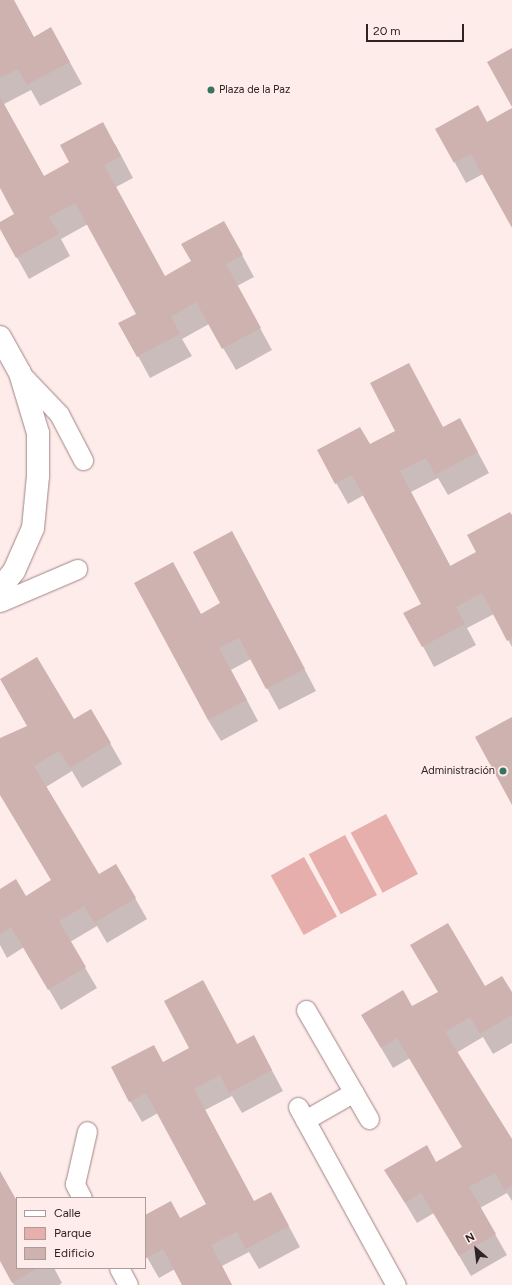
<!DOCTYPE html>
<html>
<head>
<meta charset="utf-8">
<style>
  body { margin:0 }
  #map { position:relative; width:512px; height:1285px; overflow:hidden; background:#feeceb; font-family:Figtree,sans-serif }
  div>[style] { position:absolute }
  .green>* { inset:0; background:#e7afac; transform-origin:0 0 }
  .shadow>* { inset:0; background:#0003 }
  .building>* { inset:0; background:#ceb2b0 }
  .roads { filter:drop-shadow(0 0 1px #a08584) drop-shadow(0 0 1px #a08584) }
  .service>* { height:19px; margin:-9.5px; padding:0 9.5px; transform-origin:9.5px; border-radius:9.5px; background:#fff }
  .minor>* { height:22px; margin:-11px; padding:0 11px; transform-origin:11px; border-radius:11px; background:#fff }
  .dots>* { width:11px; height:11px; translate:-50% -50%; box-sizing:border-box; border:2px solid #feeceb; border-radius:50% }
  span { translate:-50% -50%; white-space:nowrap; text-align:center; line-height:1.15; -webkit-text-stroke:3px #feeceb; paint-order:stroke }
  .poi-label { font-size:11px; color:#2f2424 }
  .left { translate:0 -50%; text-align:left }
  .right { translate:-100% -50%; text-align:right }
  .legend { position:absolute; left:16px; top:1197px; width:130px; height:72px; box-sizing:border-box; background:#feeceb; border:1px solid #ab9c9b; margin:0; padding:5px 7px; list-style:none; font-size:12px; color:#2f2424 }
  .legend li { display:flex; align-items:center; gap:8px; height:20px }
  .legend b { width:20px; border:1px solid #ab9c9b }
  .north { position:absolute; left:456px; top:1229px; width:40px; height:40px; -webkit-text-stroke:3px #feeceb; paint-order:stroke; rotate:332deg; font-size:11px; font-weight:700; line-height:16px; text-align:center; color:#2f2424 }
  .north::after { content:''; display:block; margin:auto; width:14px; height:18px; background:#2f2424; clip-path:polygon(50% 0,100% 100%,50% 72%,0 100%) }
  .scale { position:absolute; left:366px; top:24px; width:98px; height:18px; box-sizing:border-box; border:2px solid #2f2424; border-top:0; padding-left:5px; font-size:12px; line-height:14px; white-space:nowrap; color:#2f2424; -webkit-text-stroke:3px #feeceb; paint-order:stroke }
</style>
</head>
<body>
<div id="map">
  <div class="green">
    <div style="left:386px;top:814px;width:68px;height:40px;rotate:62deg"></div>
    <div style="left:345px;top:835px;width:68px;height:41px;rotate:62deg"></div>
    <div style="left:304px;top:857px;width:68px;height:38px;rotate:61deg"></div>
  </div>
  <div class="shadow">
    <div style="clip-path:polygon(0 0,13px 0,34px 38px,63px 50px,82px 84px,40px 106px,31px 90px,4px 104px,44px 177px,115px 144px,133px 178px,116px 187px,165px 277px,236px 244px,254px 277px,237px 286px,272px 350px,236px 370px,209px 324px,182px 339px,192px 356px,150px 378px,120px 323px,137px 314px,88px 224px,61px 239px,70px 256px,29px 279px,0 227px,0 223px,16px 215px,0 186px)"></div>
    <div style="clip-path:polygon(512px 109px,512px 225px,483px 174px,466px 183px,455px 163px,487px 123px)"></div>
    <div style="clip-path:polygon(460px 419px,489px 473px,448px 495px,438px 478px,411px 492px,451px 567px,478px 553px,512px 517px,512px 647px,494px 614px,467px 628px,476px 645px,434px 667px,405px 613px,422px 604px,364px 495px,348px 504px,318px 451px,370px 445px,443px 428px)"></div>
    <div style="clip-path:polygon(244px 554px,316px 691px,279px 710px,251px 659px,231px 670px,258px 721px,221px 741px,208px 720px,173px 563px,201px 615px,222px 604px)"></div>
    <div style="clip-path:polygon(74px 721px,110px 743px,122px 764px,82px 788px,72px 771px,46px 787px,99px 876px,135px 898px,147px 919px,107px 943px,97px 926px,70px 942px,97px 988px,61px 1010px,24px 947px,7px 958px,0 945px,0 890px,26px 897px,52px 881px,0 794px,0 740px)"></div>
    <div style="clip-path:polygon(485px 987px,512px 994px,512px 1043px,493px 1054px,483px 1037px,456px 1053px,512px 1140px,512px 1201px,507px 1193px,480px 1208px,507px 1255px,471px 1276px,434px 1213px,417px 1223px,398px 1191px,463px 1147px,410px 1058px,393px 1068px,374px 1036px,412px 1008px)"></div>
    <div style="clip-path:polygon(254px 1037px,283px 1091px,242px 1113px,232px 1096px,205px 1110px,254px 1202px,271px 1193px,300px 1247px,259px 1269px,249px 1252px,222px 1266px,232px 1285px,183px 1285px,175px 1269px,159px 1278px,145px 1254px,145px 1216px,170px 1202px,180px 1219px,207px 1205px,158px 1113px,142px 1122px,130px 1101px,163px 1063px,237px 1045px)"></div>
    <div style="clip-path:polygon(0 1172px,17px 1203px,17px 1268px,54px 1268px,62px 1283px,59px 1285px,14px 1285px,0 1259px)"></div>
  </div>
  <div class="building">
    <div style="clip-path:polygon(0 0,14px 0,34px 37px,51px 27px,70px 62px,27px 85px,18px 69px,0 78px)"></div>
    <div style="clip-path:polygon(512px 48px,512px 107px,487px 62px)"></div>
    <div style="clip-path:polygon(0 97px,44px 176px,69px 162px,60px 145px,103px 122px,121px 156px,104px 165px,165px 276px,191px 261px,181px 244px,224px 221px,243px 255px,226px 264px,261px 328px,222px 349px,196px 302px,171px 317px,180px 334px,137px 357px,118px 323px,136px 314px,75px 203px,49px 217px,59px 234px,16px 258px,0 229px,0 222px,14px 214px,0 188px)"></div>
    <div style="clip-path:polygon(478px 105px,487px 122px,512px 108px,512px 228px,471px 154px,454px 163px,435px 129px)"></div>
    <div style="clip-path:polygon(409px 363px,443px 427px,460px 418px,478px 452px,435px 475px,426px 458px,400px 471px,450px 566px,476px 552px,467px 535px,510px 512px,512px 515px,512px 638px,507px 641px,482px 593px,456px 607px,465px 624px,422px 647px,403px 613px,421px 604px,352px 475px,335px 484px,317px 450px,360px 427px,370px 444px,395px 431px,370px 383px)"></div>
    <div style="clip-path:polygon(232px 531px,305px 669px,266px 689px,239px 638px,219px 648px,247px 700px,208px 720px,134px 583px,173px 562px,201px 614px,220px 603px,193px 552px)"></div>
    <div style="clip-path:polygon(37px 657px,74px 719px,91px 709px,111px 743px,70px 768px,59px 751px,34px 766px,99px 874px,116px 864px,136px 898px,94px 923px,84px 906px,59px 921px,86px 967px,48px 990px,11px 927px,0 934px,0 889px,16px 879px,26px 896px,51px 880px,0 795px,0 738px,27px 726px,0 679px)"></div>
    <div style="clip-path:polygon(512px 717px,512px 805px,475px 737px)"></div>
    <div style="clip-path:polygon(448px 923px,485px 986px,502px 976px,512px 992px,512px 1015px,480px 1034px,470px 1017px,445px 1032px,512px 1139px,512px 1185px,504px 1190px,495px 1173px,469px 1187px,496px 1234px,459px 1256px,421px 1193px,405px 1203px,384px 1170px,427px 1145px,436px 1162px,462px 1147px,397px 1038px,381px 1048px,361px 1015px,403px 990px,412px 1006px,438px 992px,410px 945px)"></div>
    <div style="clip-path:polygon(203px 980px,237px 1044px,254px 1035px,272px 1070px,229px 1093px,220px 1075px,194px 1089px,254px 1201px,271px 1192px,289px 1226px,246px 1249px,237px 1232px,211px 1245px,232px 1285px,182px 1285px,163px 1249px,146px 1258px,145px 1215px,171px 1201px,180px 1218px,206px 1204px,146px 1093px,129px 1102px,111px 1067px,154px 1045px,163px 1062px,189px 1048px,164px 1001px)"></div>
    <div style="clip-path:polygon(0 1171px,17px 1201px,17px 1268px,38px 1268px,12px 1283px,0 1261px)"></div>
  </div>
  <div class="roads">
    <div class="service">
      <div style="left:20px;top:373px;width:57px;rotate:46.4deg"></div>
      <div style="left:59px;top:414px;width:52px;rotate:62.4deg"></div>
      <div style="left:0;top:602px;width:84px;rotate:-23.2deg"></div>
      <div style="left:306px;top:1010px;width:126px;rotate:60deg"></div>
      <div style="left:298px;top:1107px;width:203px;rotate:61.2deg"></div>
      <div style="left:305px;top:1120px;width:56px;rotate:-29.7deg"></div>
      <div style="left:82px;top:1198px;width:16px;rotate:-117deg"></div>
      <div style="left:75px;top:1184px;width:54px;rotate:-77.2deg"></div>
      <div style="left:119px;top:1268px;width:19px;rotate:62deg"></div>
    </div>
    <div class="minor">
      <div style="left:0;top:337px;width:41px;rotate:60.9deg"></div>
      <div style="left:20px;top:373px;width:63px;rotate:73.3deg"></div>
      <div style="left:38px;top:433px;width:43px;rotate:90deg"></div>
      <div style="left:38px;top:476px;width:52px;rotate:95.5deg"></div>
      <div style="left:33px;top:528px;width:47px;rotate:113.8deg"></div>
      <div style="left:14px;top:571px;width:23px;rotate:128deg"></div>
    </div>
  </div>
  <div class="dots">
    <div style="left:211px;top:90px;background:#367461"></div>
    <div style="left:503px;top:771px;background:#367461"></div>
  </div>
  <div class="poi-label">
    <span class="left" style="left:219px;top:90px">Plaza de la Paz</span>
    <span class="right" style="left:495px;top:771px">Administración</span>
  </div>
  <ul class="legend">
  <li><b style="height:5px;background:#fff"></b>Calle</li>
  <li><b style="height:11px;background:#e7afac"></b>Parque</li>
  <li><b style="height:11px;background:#ceb2b0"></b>Edificio</li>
  </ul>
  <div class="north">N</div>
  <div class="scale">20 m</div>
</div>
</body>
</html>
